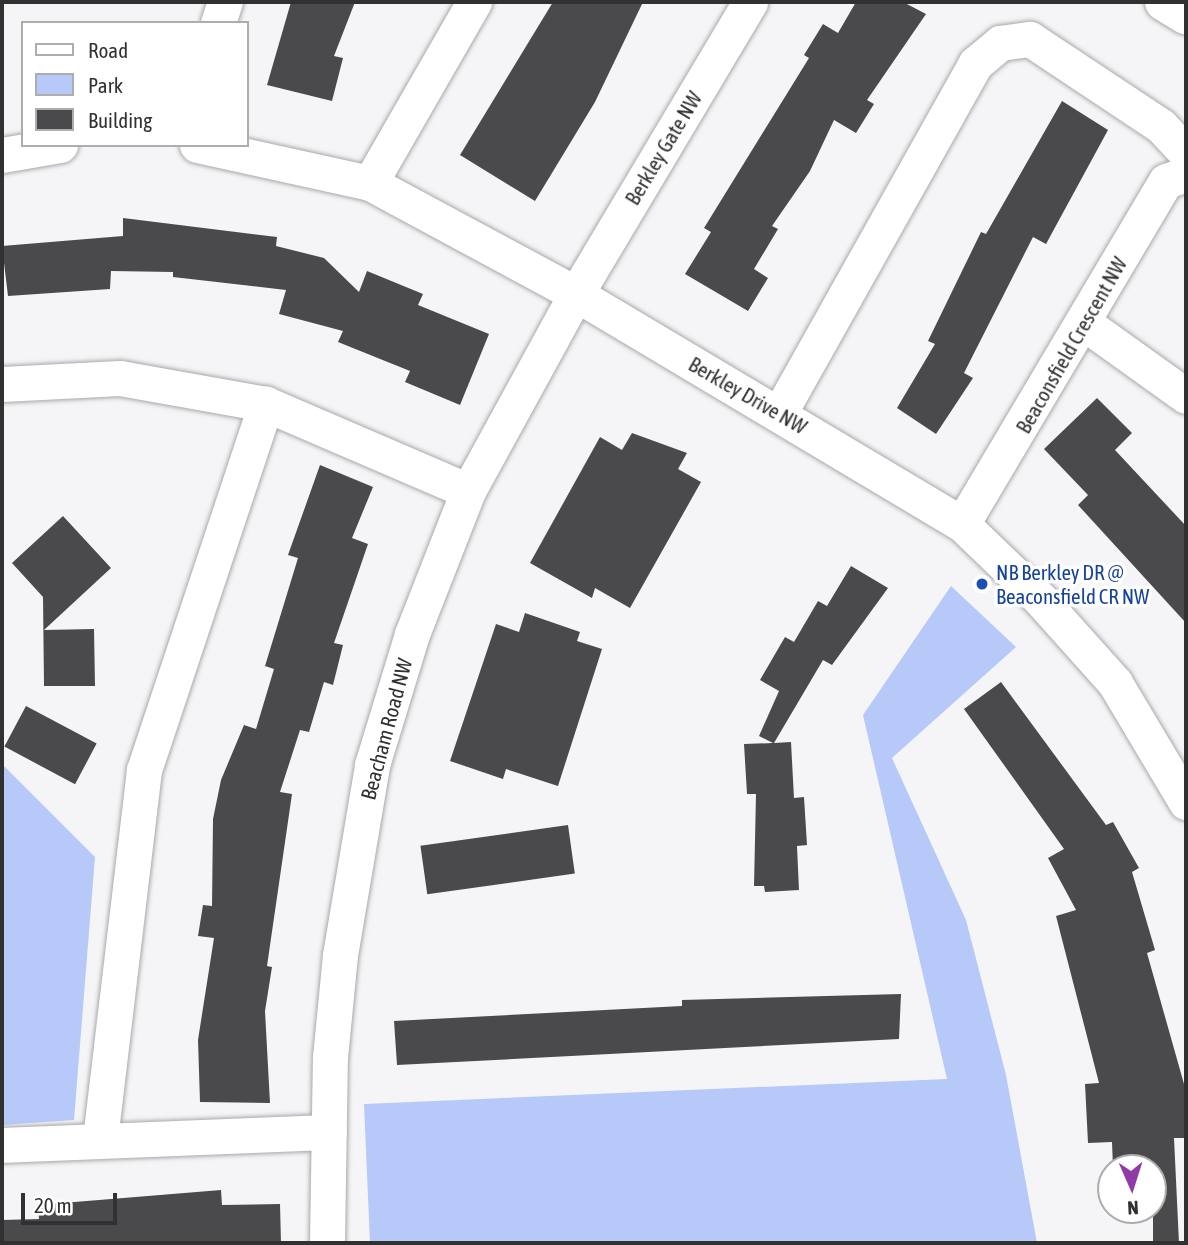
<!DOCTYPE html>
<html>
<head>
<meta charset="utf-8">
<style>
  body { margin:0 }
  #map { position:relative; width:1188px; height:1245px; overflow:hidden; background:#f5f5f7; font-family:"Asap Condensed",sans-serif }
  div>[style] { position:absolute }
  .green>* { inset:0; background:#b6c9f9 }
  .building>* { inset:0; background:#4a4a4c; transform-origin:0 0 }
  .roads { filter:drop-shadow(0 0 2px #a8a9aa) drop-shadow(0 0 2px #a8a9aa) }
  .minor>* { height:35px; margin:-17.5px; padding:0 17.5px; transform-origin:17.5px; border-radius:17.5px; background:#fff }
  .major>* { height:38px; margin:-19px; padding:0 19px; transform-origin:19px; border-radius:19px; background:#fff }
  .dots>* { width:19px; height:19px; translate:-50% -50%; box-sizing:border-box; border:4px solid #fff; border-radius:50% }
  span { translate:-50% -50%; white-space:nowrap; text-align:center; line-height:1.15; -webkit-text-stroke:7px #fff; paint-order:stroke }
  .street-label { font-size:21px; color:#313131 }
  .transit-label { font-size:21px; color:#164399 }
  .left { translate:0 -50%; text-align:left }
  .frame { position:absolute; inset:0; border:4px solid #313131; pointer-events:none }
  .legend { position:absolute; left:21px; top:21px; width:228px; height:126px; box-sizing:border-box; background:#fff; border:2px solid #adadad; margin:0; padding:9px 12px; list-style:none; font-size:21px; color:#313131 }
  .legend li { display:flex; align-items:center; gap:14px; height:35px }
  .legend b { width:35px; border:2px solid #adadad }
  .north { position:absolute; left:1097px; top:1154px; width:70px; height:70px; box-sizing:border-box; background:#fff; border:2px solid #adadad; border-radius:50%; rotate:177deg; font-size:19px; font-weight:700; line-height:28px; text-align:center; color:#313131 }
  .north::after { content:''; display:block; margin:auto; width:24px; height:32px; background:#8f3aa7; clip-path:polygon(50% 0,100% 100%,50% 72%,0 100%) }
  .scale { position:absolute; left:21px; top:1193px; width:96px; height:32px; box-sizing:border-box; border:4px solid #313131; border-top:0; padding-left:9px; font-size:21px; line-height:24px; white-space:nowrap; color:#313131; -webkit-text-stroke:5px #fff; paint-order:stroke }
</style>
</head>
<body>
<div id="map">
  <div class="green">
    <div style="clip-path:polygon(951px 586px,1016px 647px,892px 758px,966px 920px,1006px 1075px,1037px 1243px,370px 1243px,364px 1104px,947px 1079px,863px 715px)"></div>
    <div style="clip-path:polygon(2px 764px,95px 857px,74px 1120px,2px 1125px)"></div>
  </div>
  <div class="building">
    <div style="clip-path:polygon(291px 2px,355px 2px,334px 56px,343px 58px,332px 101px,267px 85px)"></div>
    <div style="clip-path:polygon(553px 2px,643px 2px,595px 102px,535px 201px,460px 155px)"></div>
    <div style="clip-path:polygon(856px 2px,903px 2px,926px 14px,867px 100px,874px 104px,856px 133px,834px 120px,810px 171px,772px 226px,778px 229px,754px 269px,768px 278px,748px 311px,685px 274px,711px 232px,704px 228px,809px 58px,804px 55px,823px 24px,838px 33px)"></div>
    <div style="clip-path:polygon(1062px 101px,1108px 130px,1046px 244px,1033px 237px,964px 373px,973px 378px,936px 434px,897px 408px,935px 344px,928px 341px,981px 232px,986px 234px)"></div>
    <div style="clip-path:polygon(123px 218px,277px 237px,276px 246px,324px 258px,359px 292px,367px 271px,423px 294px,418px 305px,489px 334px,460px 405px,405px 382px,410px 371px,338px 342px,343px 331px,279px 314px,286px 290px,173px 277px,173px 272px,111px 271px,110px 289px,8px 296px,2px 246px,123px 236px)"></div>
    <div style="clip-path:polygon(1097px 398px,1132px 433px,1115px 450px,1186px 526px,1186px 623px,1078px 505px,1088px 495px,1044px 449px)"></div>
    <div style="clip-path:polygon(632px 433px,687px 453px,678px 469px,701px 482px,630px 608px,595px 588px,592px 598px,530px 563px,600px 437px,622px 450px)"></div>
    <div style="clip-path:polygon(320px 465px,373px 487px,352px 538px,368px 544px,334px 643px,343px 645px,333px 685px,324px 682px,309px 732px,300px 730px,280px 792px,292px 794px,267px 966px,272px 967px,265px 1011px,270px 1103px,200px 1102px,198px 1040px,214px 938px,198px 936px,203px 905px,212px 906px,213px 819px,221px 780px,244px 725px,256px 729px,274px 669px,265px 666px,298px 558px,288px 555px)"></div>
    <div style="clip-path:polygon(63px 516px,111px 568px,44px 630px,94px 629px,95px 686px,44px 686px,43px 597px,12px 563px)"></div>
    <div style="clip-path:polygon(851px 566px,888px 588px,832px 665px,823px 660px,774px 743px,791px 742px,794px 798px,804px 797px,807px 845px,797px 846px,799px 890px,765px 892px,764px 886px,754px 886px,756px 794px,747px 794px,744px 744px,773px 743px,759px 736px,779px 691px,760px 680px,785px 637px,794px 642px,818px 601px,827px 606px)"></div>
    <div style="clip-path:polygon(525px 613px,580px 632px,577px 641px,602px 649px,558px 786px,506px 769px,503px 779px,450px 761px,496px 624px,519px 632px)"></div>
    <div style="clip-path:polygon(1001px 682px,1106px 825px,1113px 822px,1139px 868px,1132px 872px,1155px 950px,1147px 953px,1184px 1084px,1186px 1138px,1174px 1138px,1179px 1243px,1153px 1243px,1153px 1168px,1113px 1168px,1112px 1142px,1088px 1143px,1085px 1084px,1099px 1083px,1056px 916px,1076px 910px,1048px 858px,1064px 849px,964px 709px)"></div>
    <div style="left:26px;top:706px;width:80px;height:46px;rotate:28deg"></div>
    <div style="left:568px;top:825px;width:49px;height:149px;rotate:82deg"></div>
    <div style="clip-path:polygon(901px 994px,899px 1039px,397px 1065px,394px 1021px,682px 1006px,682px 1000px)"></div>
    <div style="clip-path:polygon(221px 1190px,222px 1205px,280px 1204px,281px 1243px,2px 1243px,2px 1220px,39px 1219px,38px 1205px)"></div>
  </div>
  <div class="roads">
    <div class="minor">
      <div style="left:218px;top:23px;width:22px;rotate:-72deg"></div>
      <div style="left:197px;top:145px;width:177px;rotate:12.4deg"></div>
      <div style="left:370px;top:183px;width:234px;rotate:28.3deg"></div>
      <div style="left:576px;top:294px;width:449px;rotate:30.8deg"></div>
      <div style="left:962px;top:524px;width:108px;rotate:43.9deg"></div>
      <div style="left:1040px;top:599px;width:113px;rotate:48.2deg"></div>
      <div style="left:1115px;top:683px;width:139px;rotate:59.2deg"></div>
      <div style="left:2px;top:155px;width:59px;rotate:-9.8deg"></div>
      <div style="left:370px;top:183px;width:209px;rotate:-60.1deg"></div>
      <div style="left:1084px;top:323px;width:125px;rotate:35.6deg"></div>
      <div style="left:2px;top:384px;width:118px;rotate:-2.9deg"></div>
      <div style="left:120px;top:378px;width:148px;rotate:10.1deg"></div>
      <div style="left:266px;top:404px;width:220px;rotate:23.3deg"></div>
      <div style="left:780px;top:412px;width:399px;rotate:-60.7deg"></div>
      <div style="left:975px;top:64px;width:33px;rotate:-40deg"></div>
      <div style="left:1000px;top:43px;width:30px;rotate:-8deg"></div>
      <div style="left:1030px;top:39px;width:157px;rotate:33.6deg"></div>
      <div style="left:1161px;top:126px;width:37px;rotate:47deg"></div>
      <div style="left:962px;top:524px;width:399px;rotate:-59.3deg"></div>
      <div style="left:1166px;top:181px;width:21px;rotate:-19deg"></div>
      <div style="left:100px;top:1139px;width:372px;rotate:-83.2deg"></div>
      <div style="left:144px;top:770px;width:386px;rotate:-71.6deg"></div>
      <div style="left:2px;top:1145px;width:327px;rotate:-2.3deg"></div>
      <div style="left:327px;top:1243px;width:186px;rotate:-89.1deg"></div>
      <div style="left:330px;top:1057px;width:102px;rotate:-84.4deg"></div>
      <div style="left:340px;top:955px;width:193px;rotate:-80.4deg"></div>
      <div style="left:372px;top:765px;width:137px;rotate:-73deg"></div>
      <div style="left:412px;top:634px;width:154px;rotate:-68.6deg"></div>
      <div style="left:468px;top:491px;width:225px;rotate:-61.3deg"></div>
      <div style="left:576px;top:294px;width:340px;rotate:-59.2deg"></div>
    </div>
    <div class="major">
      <div style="left:1164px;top:2px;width:26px;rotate:31deg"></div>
    </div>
  </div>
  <div class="dots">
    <div style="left:982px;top:584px;background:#1a4fb4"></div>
  </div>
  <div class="street-label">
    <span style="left:663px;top:148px;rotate:-59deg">Berkley Gate NW</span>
    <span style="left:1071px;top:345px;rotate:-60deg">Beaconsfield Crescent NW</span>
    <span style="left:748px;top:395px;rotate:30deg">Berkley Drive NW</span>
    <span style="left:386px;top:729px;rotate:-75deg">Beacham Road NW</span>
  </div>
  <div class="transit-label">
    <span class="left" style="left:996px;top:584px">NB Berkley DR @<br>Beaconsfield CR NW</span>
  </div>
  <div class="frame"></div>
  <ul class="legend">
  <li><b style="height:9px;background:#fff"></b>Road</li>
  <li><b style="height:19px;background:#b6c9f9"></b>Park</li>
  <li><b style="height:19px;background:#4a4a4c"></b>Building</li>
  </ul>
  <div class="north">N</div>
  <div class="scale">20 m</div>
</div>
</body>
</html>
